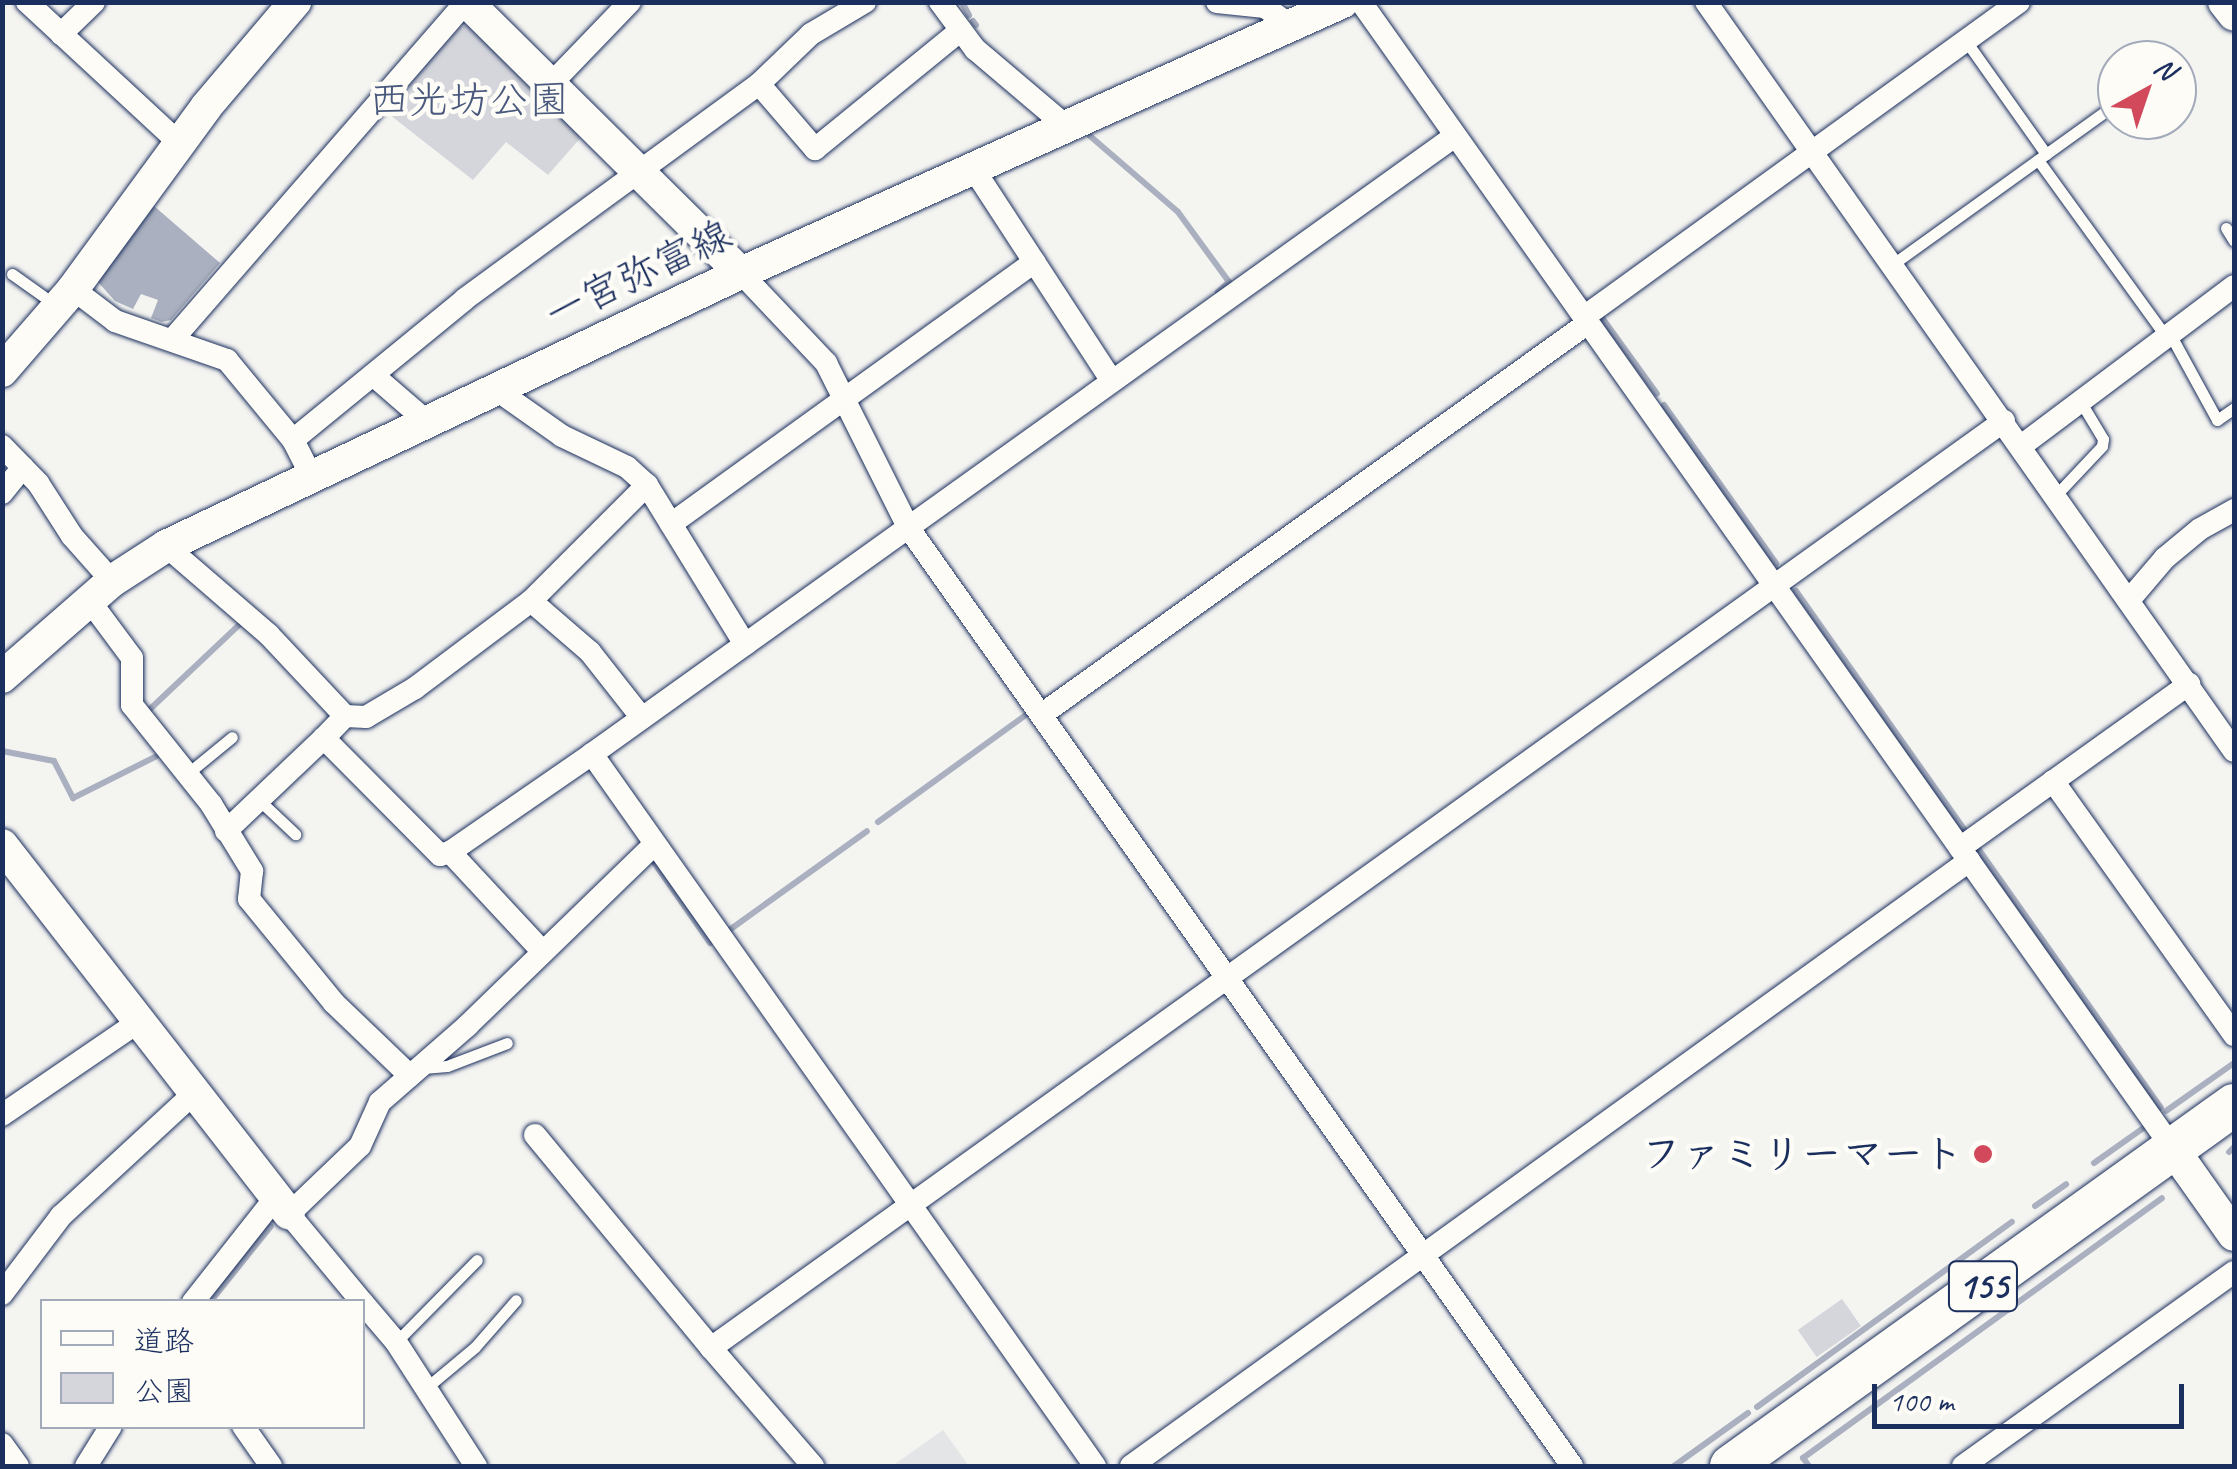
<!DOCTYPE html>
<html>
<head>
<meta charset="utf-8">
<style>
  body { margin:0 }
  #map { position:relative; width:2237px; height:1469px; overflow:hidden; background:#f4f4f1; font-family:Caveat,"Klee One",sans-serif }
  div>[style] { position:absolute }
  .built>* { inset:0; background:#e4e5e6 }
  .green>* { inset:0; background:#d4d6db; transform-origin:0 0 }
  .water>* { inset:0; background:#aab0bf }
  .stream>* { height:6px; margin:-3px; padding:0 3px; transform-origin:3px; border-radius:3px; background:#aab0bf }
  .roads { filter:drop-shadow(0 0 2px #1b2f5e) drop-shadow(0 0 2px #1b2f5e) }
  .lane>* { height:11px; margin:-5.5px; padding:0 5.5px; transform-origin:5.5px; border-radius:5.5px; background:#fdfcf7 }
  .street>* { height:22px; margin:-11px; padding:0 11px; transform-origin:11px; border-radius:11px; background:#fdfcf7 }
  .secondary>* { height:32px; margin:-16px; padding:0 16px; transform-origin:16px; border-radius:16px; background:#fdfcf7 }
  .highway>* { height:42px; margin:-21px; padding:0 21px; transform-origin:21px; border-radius:21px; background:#fdfcf7 }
  .dots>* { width:28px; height:28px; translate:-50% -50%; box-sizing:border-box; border:5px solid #fdfcf7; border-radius:50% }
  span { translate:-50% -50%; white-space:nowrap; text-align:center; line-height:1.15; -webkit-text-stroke:9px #fdfcf7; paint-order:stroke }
  .shield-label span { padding:2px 8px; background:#fdfcf7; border:2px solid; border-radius:8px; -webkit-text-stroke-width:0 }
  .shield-label { font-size:38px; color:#1b2f5e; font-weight:700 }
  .park-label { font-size:40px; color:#49597d }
  .street-label { font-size:40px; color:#1b2f5e }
  .poi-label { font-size:40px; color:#1b2f5e; font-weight:700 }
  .right { translate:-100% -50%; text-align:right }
  .frame { position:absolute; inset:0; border:5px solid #1b2f5e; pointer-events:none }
  .legend { position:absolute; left:40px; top:1299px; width:325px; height:130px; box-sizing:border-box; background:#fdfcf7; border:2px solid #a3aaba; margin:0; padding:12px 18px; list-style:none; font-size:30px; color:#1b2f5e }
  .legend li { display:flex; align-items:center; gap:20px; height:50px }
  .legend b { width:50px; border:2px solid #a3aaba }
  .north { position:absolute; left:2097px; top:40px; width:100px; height:100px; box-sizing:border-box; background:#fdfcf7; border:2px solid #a3aaba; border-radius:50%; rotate:40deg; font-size:28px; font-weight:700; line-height:40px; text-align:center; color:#1b2f5e }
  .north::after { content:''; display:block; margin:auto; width:35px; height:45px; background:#d1495b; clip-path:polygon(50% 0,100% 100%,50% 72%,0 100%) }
  .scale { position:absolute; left:1872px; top:1384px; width:312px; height:45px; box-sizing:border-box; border:5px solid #1b2f5e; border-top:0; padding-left:12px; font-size:30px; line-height:35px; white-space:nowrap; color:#1b2f5e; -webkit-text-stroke:8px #fdfcf7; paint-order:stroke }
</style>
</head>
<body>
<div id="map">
  <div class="built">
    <div style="clip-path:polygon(943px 1430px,969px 1466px,892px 1466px)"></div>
  </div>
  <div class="green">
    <div style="clip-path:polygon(471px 25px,583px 135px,548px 175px,506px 142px,473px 180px,385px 111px,460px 27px)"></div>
    <div style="left:1842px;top:1299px;width:33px;height:54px;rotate:55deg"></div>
  </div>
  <div class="water">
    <div style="clip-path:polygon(154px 206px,220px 263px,171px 320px,162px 322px,151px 318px,158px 300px,141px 294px,133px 309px,115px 301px,98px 282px)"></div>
  </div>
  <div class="stream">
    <div style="left:962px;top:2px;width:15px;rotate:62deg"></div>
    <div style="left:973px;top:21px;width:5px;rotate:53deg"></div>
    <div style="left:1090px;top:136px;width:116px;rotate:40.8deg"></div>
    <div style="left:1178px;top:212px;width:87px;rotate:53.9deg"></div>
    <div style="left:1229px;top:282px;width:15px;rotate:138deg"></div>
    <div style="left:1603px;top:319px;width:92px;rotate:54.2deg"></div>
    <div style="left:1664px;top:405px;width:194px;rotate:54.7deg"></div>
    <div style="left:1796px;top:591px;width:291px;rotate:54.8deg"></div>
    <div style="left:148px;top:711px;width:129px;rotate:-43.4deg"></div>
    <div style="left:2px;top:751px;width:53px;rotate:10.9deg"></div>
    <div style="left:54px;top:761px;width:42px;rotate:62.8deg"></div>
    <div style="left:73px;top:798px;width:94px;rotate:-26.6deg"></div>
    <div style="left:878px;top:822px;width:183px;rotate:-35.9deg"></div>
    <div style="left:1977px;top:847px;width:319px;rotate:54.8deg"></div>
    <div style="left:653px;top:861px;width:100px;rotate:55.2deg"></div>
    <div style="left:728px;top:931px;width:171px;rotate:-35.7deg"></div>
    <div style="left:2166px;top:1111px;width:83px;rotate:-35.2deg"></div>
    <div style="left:2229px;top:1152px;width:7px;rotate:-45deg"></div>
    <div style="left:2094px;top:1163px;width:59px;rotate:-35.3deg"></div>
    <div style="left:2035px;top:1206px;width:38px;rotate:-35deg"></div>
    <div style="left:210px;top:1302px;width:97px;rotate:-51.2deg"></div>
    <div style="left:1757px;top:1407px;width:315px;rotate:-36deg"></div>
    <div style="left:1674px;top:1466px;width:91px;rotate:-35.6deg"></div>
    <div style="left:1809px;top:1466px;width:10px;rotate:-127deg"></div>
    <div style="left:1803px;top:1458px;width:443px;rotate:-35.9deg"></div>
  </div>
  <div class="roads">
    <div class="lane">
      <div style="left:2046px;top:154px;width:87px;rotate:-35.7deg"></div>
      <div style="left:2038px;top:160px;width:218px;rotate:54.1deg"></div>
      <div style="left:2226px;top:228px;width:15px;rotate:58deg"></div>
      <div style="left:1893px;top:264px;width:188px;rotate:-35.7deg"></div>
      <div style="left:2046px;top:154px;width:138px;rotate:-125.3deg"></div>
      <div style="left:12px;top:274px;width:55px;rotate:35.4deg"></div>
      <div style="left:2170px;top:334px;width:98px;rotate:61.3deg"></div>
      <div style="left:2217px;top:420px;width:21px;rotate:-35deg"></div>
      <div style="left:2056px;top:495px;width:67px;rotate:-46.8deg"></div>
      <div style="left:2102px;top:446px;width:7px;rotate:-82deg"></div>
      <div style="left:2103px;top:439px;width:47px;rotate:-121deg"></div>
      <div style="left:187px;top:774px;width:58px;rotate:-39.4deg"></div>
      <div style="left:259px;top:800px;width:50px;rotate:43.4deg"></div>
      <div style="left:423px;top:1068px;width:24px;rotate:-5deg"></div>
      <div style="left:447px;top:1066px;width:64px;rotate:-21deg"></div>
      <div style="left:396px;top:1342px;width:115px;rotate:-45.4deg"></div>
      <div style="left:426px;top:1388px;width:64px;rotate:-39.9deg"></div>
      <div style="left:475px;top:1347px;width:62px;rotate:-48.9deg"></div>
    </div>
    <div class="street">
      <div style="left:27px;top:2px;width:206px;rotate:42.8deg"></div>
      <div style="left:940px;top:2px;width:59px;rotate:53.3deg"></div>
      <div style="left:975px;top:49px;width:121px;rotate:40.3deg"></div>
      <div style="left:1217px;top:2px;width:48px;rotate:5.9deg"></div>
      <div style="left:1265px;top:7px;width:32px;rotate:36deg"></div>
      <div style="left:1361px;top:2px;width:1405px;rotate:54.7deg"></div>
      <div style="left:1706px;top:2px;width:916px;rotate:54.82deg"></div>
      <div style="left:61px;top:34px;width:46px;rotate:-44.1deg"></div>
      <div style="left:759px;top:84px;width:86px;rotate:49.3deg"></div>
      <div style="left:815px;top:149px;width:188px;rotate:-39.2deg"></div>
      <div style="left:550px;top:85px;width:115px;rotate:-46.1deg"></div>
      <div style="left:973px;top:168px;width:254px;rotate:56.9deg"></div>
      <div style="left:741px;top:273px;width:124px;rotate:46.6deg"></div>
      <div style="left:826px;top:363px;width:183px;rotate:63.4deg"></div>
      <div style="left:908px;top:527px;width:1150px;rotate:54.73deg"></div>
      <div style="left:73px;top:289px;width:53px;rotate:37.3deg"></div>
      <div style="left:115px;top:321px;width:119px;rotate:19.2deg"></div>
      <div style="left:227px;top:360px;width:104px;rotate:50.5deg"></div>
      <div style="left:293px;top:440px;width:37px;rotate:63deg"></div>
      <div style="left:1584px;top:317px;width:537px;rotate:-35.91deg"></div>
      <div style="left:173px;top:339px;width:447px;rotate:-49deg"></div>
      <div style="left:373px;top:375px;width:69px;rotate:40.9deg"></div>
      <div style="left:494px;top:388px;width:83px;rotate:35.2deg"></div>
      <div style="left:562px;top:436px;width:72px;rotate:25.5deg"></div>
      <div style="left:627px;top:467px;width:27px;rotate:42deg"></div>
      <div style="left:647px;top:485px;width:187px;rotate:58.4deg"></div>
      <div style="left:293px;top:440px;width:222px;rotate:-39.3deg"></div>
      <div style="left:465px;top:299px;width:364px;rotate:-36.2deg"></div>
      <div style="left:759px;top:84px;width:72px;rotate:-43.9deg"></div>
      <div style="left:811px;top:34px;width:63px;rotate:-30.7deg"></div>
      <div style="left:2px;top:446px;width:52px;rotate:45.8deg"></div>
      <div style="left:38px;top:483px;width:63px;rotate:57.3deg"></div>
      <div style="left:72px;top:536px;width:60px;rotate:48.4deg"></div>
      <div style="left:2021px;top:446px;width:266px;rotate:-36.9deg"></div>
      <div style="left:2px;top:493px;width:33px;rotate:-51deg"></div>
      <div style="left:671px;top:524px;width:448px;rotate:-35.8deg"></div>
      <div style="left:166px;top:546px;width:136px;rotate:40.8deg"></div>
      <div style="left:269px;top:635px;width:111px;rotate:46.8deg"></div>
      <div style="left:2130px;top:599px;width:54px;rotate:-49.5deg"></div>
      <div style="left:2165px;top:558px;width:45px;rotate:-39.6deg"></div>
      <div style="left:2200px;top:529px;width:39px;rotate:-29deg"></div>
      <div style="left:89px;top:600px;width:72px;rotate:53.4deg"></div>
      <div style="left:132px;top:658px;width:47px;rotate:90deg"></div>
      <div style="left:132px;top:705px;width:127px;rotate:51.4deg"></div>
      <div style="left:211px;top:804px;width:79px;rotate:58.5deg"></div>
      <div style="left:252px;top:871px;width:28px;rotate:96deg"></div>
      <div style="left:249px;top:899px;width:134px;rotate:50.7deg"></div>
      <div style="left:334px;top:1003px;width:105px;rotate:43.8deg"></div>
      <div style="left:531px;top:601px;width:78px;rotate:40.8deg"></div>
      <div style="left:590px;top:652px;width:84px;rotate:51.8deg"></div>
      <div style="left:1041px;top:715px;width:673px;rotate:-35.63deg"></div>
      <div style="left:2053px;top:781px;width:312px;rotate:54.5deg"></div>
      <div style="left:226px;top:831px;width:135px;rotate:-43.5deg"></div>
      <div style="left:1960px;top:848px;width:282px;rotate:-35.6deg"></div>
      <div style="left:450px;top:852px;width:173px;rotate:-34.6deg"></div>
      <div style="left:543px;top:952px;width:137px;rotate:-132.9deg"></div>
      <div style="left:450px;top:852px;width:10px;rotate:163deg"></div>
      <div style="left:440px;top:855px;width:165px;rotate:-134.8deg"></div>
      <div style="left:324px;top:738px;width:30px;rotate:-46deg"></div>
      <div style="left:345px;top:716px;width:21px;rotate:3deg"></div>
      <div style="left:366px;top:717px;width:57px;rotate:-30.6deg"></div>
      <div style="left:415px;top:688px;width:145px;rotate:-36.9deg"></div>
      <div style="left:531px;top:601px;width:164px;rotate:-45deg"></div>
      <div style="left:2px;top:1115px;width:163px;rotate:-34.3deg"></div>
      <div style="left:535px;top:1135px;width:276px;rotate:50.4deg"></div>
      <div style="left:2px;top:1294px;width:98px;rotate:-52.9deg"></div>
      <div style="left:61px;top:1216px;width:180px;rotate:-42.7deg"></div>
      <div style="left:193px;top:1302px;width:132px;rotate:-51.7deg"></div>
      <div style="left:362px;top:1302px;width:114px;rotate:-129.7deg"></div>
      <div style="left:289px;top:1214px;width:98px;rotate:-43.8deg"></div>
      <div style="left:360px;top:1146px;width:48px;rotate:-65.6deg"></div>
      <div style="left:380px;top:1102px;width:116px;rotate:-41.1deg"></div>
      <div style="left:467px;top:1026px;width:260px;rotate:-44.1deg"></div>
      <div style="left:362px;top:1302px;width:52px;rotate:49.6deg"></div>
      <div style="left:396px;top:1342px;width:148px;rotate:57.2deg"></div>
      <div style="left:243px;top:1426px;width:49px;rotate:55deg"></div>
      <div style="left:2px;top:1444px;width:27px;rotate:54deg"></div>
      <div style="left:86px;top:1466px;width:47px;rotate:-58deg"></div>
      <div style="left:813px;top:1466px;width:156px;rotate:-130.8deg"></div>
      <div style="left:711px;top:1348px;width:1591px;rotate:-35.64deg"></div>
      <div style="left:1095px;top:1466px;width:872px;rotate:-125.24deg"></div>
      <div style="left:592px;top:754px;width:1061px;rotate:-35.61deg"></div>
      <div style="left:1131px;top:1466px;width:1034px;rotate:-35.83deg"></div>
      <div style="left:1963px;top:1466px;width:333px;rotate:-35.6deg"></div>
    </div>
    <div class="secondary">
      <div style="left:467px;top:2px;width:385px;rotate:44.7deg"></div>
      <div style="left:2224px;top:2px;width:16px;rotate:52deg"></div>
      <div style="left:2px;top:371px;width:108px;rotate:-49.1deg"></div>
      <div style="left:73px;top:289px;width:225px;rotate:-53.8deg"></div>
      <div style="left:206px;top:107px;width:138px;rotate:-49.7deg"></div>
      <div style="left:2px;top:677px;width:146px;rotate:-41.1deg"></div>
      <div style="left:112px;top:581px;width:64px;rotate:-32.9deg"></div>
      <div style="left:166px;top:546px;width:637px;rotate:-25.4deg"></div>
      <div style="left:741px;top:273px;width:660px;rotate:-24.24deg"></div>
      <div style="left:2px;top:845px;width:467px;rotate:52.1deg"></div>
      <div style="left:2173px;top:1149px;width:105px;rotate:54.7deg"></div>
    </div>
    <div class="highway">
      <div style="left:1731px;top:1466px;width:619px;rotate:-35.67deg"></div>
    </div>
  </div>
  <div class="dots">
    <div style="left:1983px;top:1154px;background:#d1495b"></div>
  </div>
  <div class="shield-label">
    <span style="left:1983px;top:1286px">155</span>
  </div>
  <div class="park-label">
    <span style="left:469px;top:100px">西光坊公園</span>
  </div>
  <div class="street-label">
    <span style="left:638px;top:274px;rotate:-25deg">一宮弥富線</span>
  </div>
  <div class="poi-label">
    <span class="right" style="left:1963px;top:1154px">ファミリーマート</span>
  </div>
  <div class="frame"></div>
  <ul class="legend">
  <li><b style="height:12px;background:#fdfcf7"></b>道路</li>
  <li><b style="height:28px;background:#d4d6db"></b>公園</li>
  </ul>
  <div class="north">N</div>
  <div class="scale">100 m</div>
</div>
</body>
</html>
